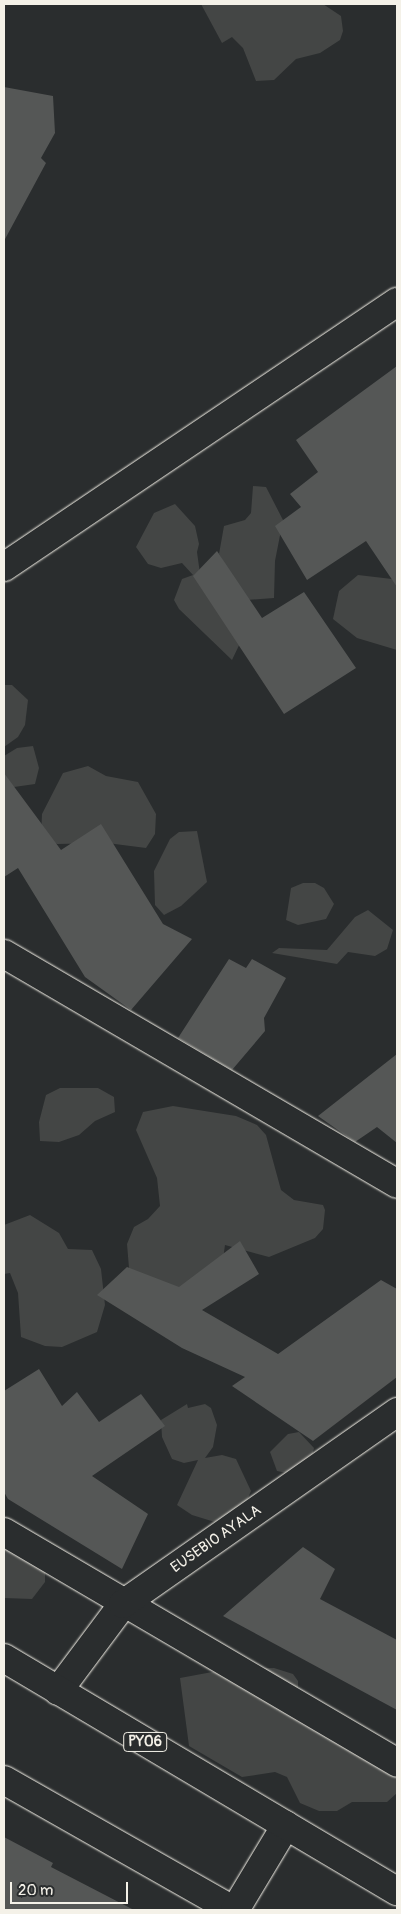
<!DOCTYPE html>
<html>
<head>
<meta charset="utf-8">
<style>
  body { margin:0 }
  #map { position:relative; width:401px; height:1914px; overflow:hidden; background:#2a2d2e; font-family:Pangolin,sans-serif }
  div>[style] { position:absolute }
  .green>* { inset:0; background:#444645 }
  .building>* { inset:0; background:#555756 }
  .roads { filter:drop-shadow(0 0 1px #f4f1e8) drop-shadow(0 0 1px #f4f1e8) }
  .street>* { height:28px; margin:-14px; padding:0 14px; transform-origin:14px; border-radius:14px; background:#2a2d2e }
  .highway>* { height:28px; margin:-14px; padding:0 14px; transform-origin:14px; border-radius:14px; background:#2a2d2e }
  span { translate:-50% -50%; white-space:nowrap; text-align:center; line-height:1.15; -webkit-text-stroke:4px #2a2d2e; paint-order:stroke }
  .shield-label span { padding:1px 4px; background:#2a2d2e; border:1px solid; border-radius:4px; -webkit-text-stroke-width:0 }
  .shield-label { font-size:14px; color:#f4f1e8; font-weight:700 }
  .street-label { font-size:15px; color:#f4f1e8 }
  .frame { position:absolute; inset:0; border:5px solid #f4f1e8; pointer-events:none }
  .scale { position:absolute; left:10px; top:1882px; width:118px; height:22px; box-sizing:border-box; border:2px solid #f4f1e8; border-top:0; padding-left:6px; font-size:15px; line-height:18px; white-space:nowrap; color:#f4f1e8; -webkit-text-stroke:4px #2a2d2e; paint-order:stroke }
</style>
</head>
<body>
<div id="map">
  <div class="green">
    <div style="clip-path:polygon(201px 4px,323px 4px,341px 16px,343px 31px,340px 40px,320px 53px,296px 59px,274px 80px,256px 81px,243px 48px,232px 37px,222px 43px)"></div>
    <div style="clip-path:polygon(253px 486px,266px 487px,283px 520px,275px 561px,274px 598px,246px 600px,219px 554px,224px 526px,245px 520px,251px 513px)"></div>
    <div style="clip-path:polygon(175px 504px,195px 526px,199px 544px,197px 552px,202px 588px,243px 637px,232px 660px,179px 609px,174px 600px,182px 579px,193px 575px,182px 563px,161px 568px,148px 564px,136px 547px,154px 513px)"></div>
    <div style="clip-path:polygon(358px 575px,392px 579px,397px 585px,397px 650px,357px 638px,333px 619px,339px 591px)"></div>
    <div style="clip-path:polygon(4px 685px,12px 685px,28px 700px,25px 725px,18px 737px,4px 747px)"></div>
    <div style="clip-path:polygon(33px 746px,39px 768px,35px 784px,14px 787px,4px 782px,4px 756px,17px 748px)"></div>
    <div style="clip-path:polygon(88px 766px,106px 776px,138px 782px,156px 814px,155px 834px,146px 848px,107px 843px,57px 844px,41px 837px,42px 814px,63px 773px)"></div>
    <div style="clip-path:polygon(197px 831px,207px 882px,181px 906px,164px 915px,155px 905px,154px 871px,170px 839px,179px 832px)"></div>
    <div style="clip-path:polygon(303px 883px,315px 883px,324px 888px,334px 904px,326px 919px,298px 925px,286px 920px,291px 888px)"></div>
    <div style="clip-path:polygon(368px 910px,393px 930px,387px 949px,375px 956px,348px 952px,337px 964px,272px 953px,279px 948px,327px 950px,355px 917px)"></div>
    <div style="clip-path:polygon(60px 1088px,98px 1088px,114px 1097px,115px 1112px,95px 1121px,79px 1135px,59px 1142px,40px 1141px,39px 1122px,46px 1095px)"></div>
    <div style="clip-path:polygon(173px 1106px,236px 1116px,257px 1125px,266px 1135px,281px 1190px,294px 1200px,323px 1205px,325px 1210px,323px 1229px,315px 1238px,269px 1257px,225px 1245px,222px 1266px,187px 1290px,139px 1280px,129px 1268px,127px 1244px,134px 1227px,148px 1219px,160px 1206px,157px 1178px,136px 1130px,143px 1112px)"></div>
    <div style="clip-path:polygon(30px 1215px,59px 1233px,68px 1249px,92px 1250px,101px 1269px,105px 1305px,97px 1332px,62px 1347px,45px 1346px,21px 1337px,18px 1293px,10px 1273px,4px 1274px,4px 1225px)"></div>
    <div style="clip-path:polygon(187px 1404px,188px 1408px,205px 1404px,211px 1408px,217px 1425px,213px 1447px,205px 1458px,222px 1455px,236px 1459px,251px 1491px,244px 1507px,218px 1523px,192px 1515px,177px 1505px,198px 1460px,184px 1463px,172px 1459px,162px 1437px,161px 1420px)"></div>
    <div style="clip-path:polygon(299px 1432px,314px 1448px,311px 1460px,292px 1474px,277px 1471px,270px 1452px,288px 1434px)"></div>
    <div style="clip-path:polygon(4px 1531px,45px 1557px,45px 1582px,32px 1599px,4px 1598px)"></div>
    <div style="clip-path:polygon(274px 1668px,293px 1674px,298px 1681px,298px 1721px,393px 1774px,397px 1780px,397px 1793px,387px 1802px,352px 1802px,337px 1811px,319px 1811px,300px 1803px,287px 1777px,275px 1772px,242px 1777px,189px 1746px,180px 1678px,223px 1670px)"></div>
  </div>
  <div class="building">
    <div style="clip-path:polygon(4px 87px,53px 96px,55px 133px,41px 158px,46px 163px,4px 241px)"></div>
    <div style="clip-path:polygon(397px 366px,397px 587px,366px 541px,307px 580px,275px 526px,301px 507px,290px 494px,318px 472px,296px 440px)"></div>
    <div style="clip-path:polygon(217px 551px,262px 618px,304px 592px,356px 668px,284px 714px,193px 576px)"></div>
    <div style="clip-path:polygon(4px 773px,61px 850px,101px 824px,163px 924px,192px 939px,131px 1010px,85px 977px,18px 868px,4px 877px)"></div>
    <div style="clip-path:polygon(229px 959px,246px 968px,252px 959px,286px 978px,264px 1018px,265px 1031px,232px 1070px,178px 1038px)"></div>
    <div style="clip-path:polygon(397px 1054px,397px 1143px,377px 1127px,355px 1142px,318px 1116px)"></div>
    <div style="clip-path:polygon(240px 1241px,259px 1274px,202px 1310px,278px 1354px,381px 1280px,397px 1289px,397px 1377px,313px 1441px,232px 1386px,245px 1377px,182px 1348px,97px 1295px,127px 1267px,179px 1287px)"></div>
    <div style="clip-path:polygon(39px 1369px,62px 1406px,77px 1392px,99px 1422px,141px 1394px,165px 1426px,92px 1476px,148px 1514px,122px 1569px,8px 1499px,4px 1492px,4px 1391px)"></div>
    <div style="clip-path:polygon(303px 1547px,335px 1569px,320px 1599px,397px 1640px,397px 1710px,223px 1616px)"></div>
    <div style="clip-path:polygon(4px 1837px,53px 1863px,51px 1867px,134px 1910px,4px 1910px)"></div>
  </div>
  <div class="roads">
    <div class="street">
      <div style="left:4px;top:567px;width:474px;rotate:-34deg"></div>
      <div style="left:4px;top:954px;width:455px;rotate:30.3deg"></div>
      <div style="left:4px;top:1532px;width:456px;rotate:30.4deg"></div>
      <div style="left:58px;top:1691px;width:109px;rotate:-53.2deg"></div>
      <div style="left:123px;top:1604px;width:335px;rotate:-35deg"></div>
      <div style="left:4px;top:1780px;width:263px;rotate:29.6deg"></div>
      <div style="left:235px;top:1910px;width:99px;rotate:-59deg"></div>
    </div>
    <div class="highway">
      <div style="left:4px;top:1658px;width:457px;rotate:30.7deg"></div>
    </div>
  </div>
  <div class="shield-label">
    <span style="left:145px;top:1742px">PY06</span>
  </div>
  <div class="street-label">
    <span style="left:216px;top:1539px;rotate:-35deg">EUSEBIO AYALA</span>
  </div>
  <div class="frame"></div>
  <div class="scale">20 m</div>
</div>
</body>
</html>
